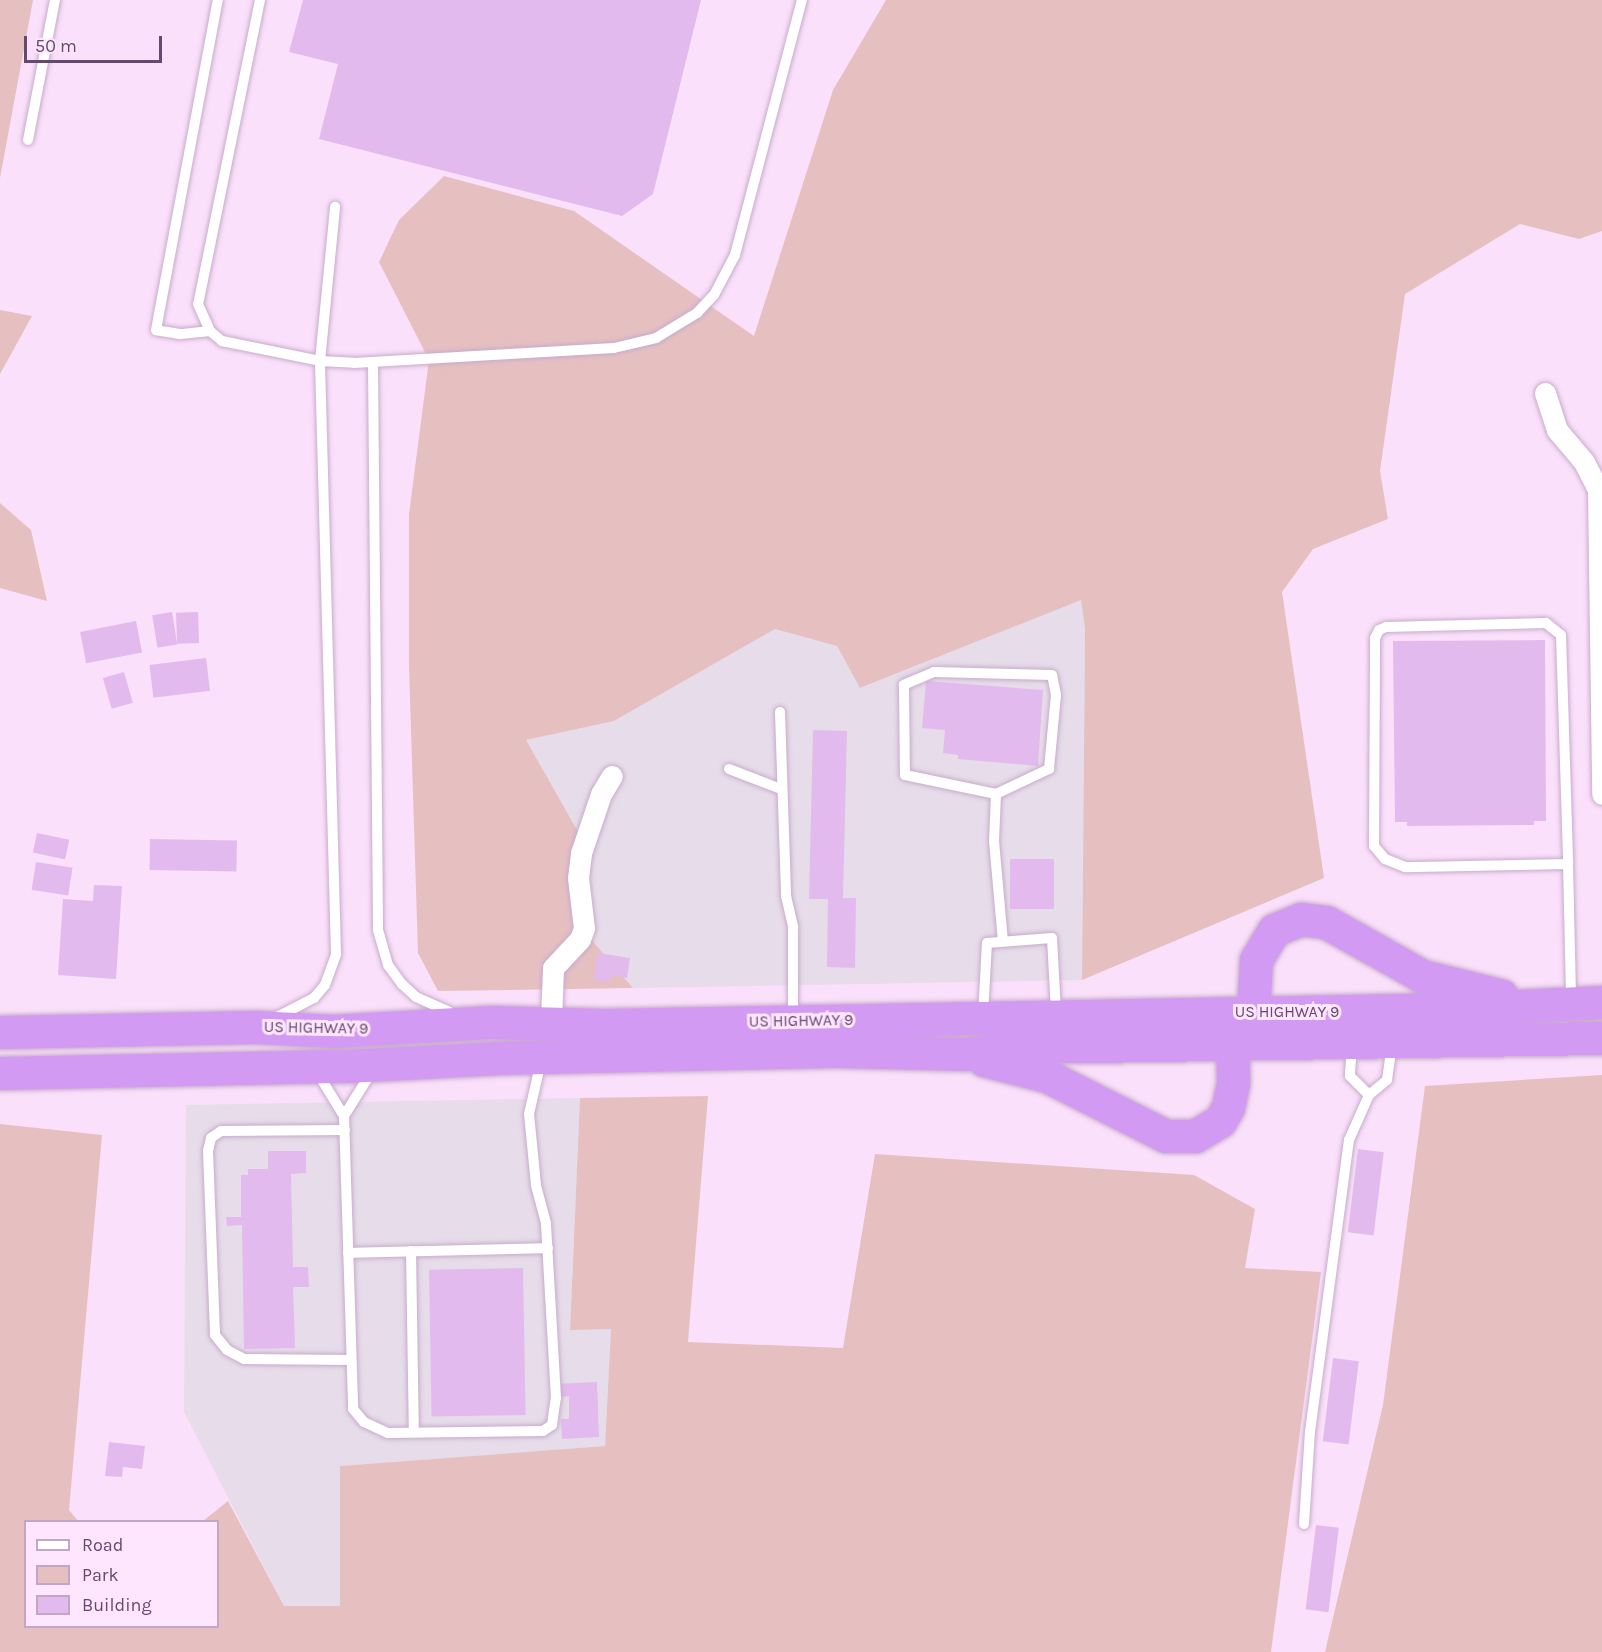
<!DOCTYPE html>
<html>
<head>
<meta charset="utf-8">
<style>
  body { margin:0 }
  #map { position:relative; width:1602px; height:1652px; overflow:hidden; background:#fae0fa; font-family:Karla,sans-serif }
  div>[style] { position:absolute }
  .industrial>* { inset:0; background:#e7dce9 }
  .green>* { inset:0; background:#e6c0c1 }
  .building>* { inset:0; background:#e3baee; transform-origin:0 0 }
  .roads { filter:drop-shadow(0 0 2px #c7abcc) drop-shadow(0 0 2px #c7abcc) }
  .lane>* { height:10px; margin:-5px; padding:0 5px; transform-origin:5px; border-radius:5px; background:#fff }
  .street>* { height:21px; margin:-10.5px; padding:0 10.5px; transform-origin:10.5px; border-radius:10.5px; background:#fff }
  .highway>* { height:33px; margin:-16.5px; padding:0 16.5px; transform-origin:16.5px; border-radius:16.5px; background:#d29af2 }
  span { translate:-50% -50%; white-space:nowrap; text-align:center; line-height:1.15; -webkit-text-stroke:6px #fee6fe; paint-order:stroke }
  .street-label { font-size:16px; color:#65496f }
  .legend { position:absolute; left:24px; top:1520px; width:195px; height:108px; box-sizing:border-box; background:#fee6fe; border:2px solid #c1a7c5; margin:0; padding:8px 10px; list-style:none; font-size:18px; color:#65496f }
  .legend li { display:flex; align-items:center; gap:12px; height:30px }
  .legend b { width:30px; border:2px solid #c1a7c5 }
  .scale { position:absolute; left:24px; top:36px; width:138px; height:27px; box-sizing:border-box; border:3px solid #65496f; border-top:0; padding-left:8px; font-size:18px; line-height:21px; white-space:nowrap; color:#65496f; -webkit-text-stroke:4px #fee6fe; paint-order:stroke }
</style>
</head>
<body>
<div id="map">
  <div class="industrial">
    <div style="clip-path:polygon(1081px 599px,1085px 629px,1082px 980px,633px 988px,584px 931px,526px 740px,614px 721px,775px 629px,837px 646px,861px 688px)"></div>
    <div style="clip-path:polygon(580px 1098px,570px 1329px,611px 1329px,605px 1446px,340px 1466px,341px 1606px,284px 1606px,184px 1412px,186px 1105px)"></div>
  </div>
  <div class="green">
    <div style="clip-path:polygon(0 0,33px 0,0 178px)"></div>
    <div style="clip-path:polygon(886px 0,1602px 0,1602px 231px,1579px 239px,1520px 224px,1405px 294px,1380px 471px,1388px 519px,1313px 549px,1282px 592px,1324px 878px,1082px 980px,1085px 629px,1081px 600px,860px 688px,837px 646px,775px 629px,614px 721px,526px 740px,586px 846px,584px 931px,633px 988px,438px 991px,418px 953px,409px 667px,409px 514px,429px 360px,379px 262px,399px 220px,444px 176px,574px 211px,754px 336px,833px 90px)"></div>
    <div style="clip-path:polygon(0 310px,32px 316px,0 374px)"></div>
    <div style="clip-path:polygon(0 503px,31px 530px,47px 601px,0 588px)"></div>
    <div style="clip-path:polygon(1602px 1075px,1602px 1652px,1325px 1652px,1383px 1405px,1425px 1086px)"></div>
    <div style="clip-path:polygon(708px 1096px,688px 1342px,843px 1348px,875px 1154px,1194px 1175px,1255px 1209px,1245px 1268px,1321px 1272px,1271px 1652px,0 1652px,0 1124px,102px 1135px,69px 1510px,78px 1521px,26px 1522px,26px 1626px,218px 1626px,218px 1522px,203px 1521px,228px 1501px,284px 1606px,340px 1606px,340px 1466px,605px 1446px,611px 1329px,570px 1330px,580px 1098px)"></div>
  </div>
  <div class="building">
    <div style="clip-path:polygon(303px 0,701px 0,653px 194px,622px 216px,319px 139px,338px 64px,289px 52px)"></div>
    <div style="left:172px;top:612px;width:33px;height:20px;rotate:81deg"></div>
    <div style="left:198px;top:612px;width:31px;height:22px;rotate:88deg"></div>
    <div style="left:136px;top:621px;width:32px;height:57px;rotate:79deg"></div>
    <div style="clip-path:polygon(1545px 640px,1546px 821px,1534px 821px,1534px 825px,1407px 826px,1407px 822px,1395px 822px,1393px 641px)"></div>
    <div style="left:206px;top:658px;width:33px;height:57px;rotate:83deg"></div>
    <div style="left:124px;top:672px;width:32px;height:22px;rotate:74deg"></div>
    <div style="clip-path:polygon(926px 681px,1043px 690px,1038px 766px,958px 759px,958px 755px,943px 753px,945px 730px,922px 728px)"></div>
    <div style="clip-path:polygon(813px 730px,847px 731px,843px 898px,856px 898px,855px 968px,827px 967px,828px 899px,809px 899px)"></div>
    <div style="left:37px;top:833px;width:33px;height:20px;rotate:12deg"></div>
    <div style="left:150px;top:839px;width:87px;height:31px;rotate:1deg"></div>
    <div style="left:1010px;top:859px;width:44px;height:50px"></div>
    <div style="left:36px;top:862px;width:37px;height:28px;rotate:9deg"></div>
    <div style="clip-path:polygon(94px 885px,122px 886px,116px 979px,58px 975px,63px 899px,93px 901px)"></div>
    <div style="clip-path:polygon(598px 953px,630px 958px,627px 978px,611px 975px,610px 982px,594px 980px)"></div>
    <div style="left:1358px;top:1149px;width:26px;height:84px;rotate:7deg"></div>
    <div style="clip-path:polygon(268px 1151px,306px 1151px,306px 1173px,291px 1174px,293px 1267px,308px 1267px,309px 1287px,293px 1287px,295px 1348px,244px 1349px,242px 1225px,227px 1226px,226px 1217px,241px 1217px,241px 1175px,248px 1175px,248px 1169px,268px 1169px)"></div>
    <div style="left:523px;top:1268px;width:147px;height:94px;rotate:89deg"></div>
    <div style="left:1333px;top:1358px;width:26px;height:84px;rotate:7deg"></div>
    <div style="clip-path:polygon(597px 1382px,599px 1437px,562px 1439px,561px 1419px,569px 1419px,569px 1396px,557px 1397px,556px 1384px)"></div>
    <div style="clip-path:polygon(109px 1442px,145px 1446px,142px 1469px,123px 1467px,122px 1477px,105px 1476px)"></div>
    <div style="left:1316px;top:1525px;width:23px;height:85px;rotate:7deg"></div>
  </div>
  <div class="roads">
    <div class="lane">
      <div style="left:260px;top:0;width:310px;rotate:101.5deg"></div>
      <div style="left:198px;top:304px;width:30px;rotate:66deg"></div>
      <div style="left:210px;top:331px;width:16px;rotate:40deg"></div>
      <div style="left:222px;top:341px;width:100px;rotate:11.5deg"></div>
      <div style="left:320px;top:361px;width:34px;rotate:3deg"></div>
      <div style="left:354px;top:363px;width:260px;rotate:-3.3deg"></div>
      <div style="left:614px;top:348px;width:43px;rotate:-13.4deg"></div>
      <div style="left:656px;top:338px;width:48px;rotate:-31.4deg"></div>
      <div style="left:697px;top:313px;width:25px;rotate:-47deg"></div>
      <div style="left:714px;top:295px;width:45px;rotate:-62.3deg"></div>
      <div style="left:735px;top:255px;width:264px;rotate:-75.3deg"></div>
      <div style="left:28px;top:140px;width:143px;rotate:-79.1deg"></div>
      <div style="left:210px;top:331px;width:30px;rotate:174deg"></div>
      <div style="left:180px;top:334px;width:24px;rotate:-171deg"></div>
      <div style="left:156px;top:330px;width:336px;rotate:-79.4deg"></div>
      <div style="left:373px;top:363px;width:567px;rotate:89.49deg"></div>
      <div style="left:378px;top:930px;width:36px;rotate:74deg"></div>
      <div style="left:388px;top:965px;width:24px;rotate:54deg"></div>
      <div style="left:402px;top:984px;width:19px;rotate:43deg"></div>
      <div style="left:416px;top:997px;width:36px;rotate:24deg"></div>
      <div style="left:780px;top:712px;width:184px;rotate:88.1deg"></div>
      <div style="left:786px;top:896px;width:32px;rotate:77deg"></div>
      <div style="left:793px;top:927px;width:91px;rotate:90deg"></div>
      <div style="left:729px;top:769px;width:56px;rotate:21deg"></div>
      <div style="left:996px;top:794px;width:59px;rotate:-25.3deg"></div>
      <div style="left:1049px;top:769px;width:74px;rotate:-84.6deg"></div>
      <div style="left:1056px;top:695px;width:20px;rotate:-101deg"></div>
      <div style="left:1052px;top:675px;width:118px;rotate:-178.5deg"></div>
      <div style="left:934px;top:672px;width:33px;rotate:157deg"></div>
      <div style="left:904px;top:685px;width:90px;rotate:89.4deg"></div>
      <div style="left:905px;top:775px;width:93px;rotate:11.8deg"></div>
      <div style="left:996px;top:794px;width:47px;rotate:92.4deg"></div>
      <div style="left:994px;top:841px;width:100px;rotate:84.9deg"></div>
      <div style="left:1568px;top:864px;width:163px;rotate:178.9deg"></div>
      <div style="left:1405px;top:867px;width:22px;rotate:-158deg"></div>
      <div style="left:1385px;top:859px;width:17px;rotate:-130deg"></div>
      <div style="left:1374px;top:846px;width:208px;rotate:-89.7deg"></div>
      <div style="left:1375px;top:638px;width:9px;rotate:-63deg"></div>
      <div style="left:1379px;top:630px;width:8px;rotate:-23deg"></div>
      <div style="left:1386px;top:627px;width:160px;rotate:-1.4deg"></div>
      <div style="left:1546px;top:623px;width:19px;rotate:39deg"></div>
      <div style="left:1561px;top:635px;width:229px;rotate:88.2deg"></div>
      <div style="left:1568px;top:864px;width:137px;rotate:88.7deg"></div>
      <div style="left:983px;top:1016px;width:73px;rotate:-86.9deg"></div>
      <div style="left:987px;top:943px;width:65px;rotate:-4.4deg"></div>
      <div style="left:1052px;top:938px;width:74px;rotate:86.9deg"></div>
      <div style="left:277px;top:1017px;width:42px;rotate:-27.2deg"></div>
      <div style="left:314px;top:998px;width:17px;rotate:-50deg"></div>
      <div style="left:325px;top:985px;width:33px;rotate:-70deg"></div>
      <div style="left:336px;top:954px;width:593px;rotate:-91.55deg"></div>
      <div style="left:320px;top:361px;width:155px;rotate:-84.4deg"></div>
      <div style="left:1352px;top:1045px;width:31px;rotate:94deg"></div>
      <div style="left:1350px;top:1076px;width:27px;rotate:45deg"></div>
      <div style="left:1369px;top:1095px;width:23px;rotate:-40deg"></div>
      <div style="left:1387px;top:1080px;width:35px;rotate:-82deg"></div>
      <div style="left:317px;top:1072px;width:52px;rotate:58.5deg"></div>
      <div style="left:344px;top:1116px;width:293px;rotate:88.2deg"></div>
      <div style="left:353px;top:1409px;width:17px;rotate:50deg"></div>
      <div style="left:364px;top:1422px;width:26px;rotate:25deg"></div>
      <div style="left:388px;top:1433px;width:155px;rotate:-0.7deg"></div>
      <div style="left:543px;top:1431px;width:11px;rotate:-34deg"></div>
      <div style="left:552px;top:1425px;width:27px;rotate:-82deg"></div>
      <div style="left:556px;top:1398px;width:175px;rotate:-93.3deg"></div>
      <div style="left:546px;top:1223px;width:39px;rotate:-105deg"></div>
      <div style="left:536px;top:1185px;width:71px;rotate:-95.6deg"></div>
      <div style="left:529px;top:1114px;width:54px;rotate:-77.2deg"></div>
      <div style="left:344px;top:1116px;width:53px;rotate:-58.1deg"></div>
      <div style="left:345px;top:1130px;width:124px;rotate:179.5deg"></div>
      <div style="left:221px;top:1131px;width:12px;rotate:145deg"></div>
      <div style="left:211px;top:1138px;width:13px;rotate:103deg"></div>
      <div style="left:208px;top:1151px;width:184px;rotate:87.8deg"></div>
      <div style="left:215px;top:1335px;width:19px;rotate:51deg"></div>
      <div style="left:227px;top:1350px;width:19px;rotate:28deg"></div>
      <div style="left:244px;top:1359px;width:107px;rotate:0.5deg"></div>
      <div style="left:411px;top:1251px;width:181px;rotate:89.1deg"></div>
      <div style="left:348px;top:1253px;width:200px;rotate:-1.4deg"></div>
      <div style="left:1304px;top:1524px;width:92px;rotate:-86.3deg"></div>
      <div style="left:1310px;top:1432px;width:295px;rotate:-82.4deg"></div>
      <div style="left:1349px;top:1140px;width:49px;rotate:-66deg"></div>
    </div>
    <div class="street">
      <div style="left:1545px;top:393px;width:39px;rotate:72deg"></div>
      <div style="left:1557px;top:430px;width:42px;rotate:49.8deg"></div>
      <div style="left:1584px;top:462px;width:31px;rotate:63deg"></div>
      <div style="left:1598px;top:490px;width:304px;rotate:89.2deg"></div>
      <div style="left:551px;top:1021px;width:53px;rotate:-87.8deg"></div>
      <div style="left:553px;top:968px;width:40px;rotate:-47deg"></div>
      <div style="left:580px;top:939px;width:12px;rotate:-70deg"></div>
      <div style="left:584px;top:928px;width:50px;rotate:-96.8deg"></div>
      <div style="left:578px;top:878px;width:25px;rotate:-83deg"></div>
      <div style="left:581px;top:853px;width:62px;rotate:-71.3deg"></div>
      <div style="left:601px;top:794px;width:21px;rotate:-59deg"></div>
    </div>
    <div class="highway">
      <div style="left:1265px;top:1028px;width:21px;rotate:-125deg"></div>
      <div style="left:1253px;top:1011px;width:51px;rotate:-86.6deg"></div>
      <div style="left:1256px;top:960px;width:35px;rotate:-59deg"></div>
      <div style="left:1274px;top:930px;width:29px;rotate:-22deg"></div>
      <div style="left:1301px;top:919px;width:25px;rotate:7deg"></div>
      <div style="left:1326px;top:922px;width:110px;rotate:29.4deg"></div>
      <div style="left:1422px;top:976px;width:82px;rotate:14deg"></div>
      <div style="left:0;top:1032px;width:255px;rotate:-1.1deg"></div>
      <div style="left:255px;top:1027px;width:79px;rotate:2.9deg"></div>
      <div style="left:334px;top:1031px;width:157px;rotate:-3.3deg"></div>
      <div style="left:491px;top:1022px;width:113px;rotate:1.5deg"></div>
      <div style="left:604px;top:1025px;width:849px;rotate:-1.08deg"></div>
      <div style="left:1453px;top:1009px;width:149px;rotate:-2.7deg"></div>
      <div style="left:984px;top:1060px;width:65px;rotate:14.3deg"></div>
      <div style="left:1047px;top:1076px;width:133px;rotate:26.8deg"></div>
      <div style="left:1166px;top:1136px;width:29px"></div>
      <div style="left:1195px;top:1136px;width:29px;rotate:-31deg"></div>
      <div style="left:1220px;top:1121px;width:16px;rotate:-60deg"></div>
      <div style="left:1228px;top:1107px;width:25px;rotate:-78deg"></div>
      <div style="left:1233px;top:1083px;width:61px;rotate:-90.9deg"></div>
      <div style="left:0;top:1073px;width:347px;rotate:-1.2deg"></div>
      <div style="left:347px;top:1066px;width:151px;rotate:-3deg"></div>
      <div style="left:498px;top:1058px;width:343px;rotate:-1.2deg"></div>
      <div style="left:841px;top:1051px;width:124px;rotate:1.4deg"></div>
      <div style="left:965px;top:1054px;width:62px;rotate:-6.4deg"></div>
      <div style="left:1027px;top:1047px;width:575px;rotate:-0.9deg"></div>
    </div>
  </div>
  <div class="street-label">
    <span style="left:1287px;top:1012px">US HIGHWAY 9</span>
    <span style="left:801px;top:1021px;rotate:-1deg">US HIGHWAY 9</span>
    <span style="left:316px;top:1028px;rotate:1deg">US HIGHWAY 9</span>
  </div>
  <ul class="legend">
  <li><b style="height:8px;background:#fff"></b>Road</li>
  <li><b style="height:16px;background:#e6c0c1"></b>Park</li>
  <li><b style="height:16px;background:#e3baee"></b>Building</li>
  </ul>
  <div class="scale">50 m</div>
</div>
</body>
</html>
